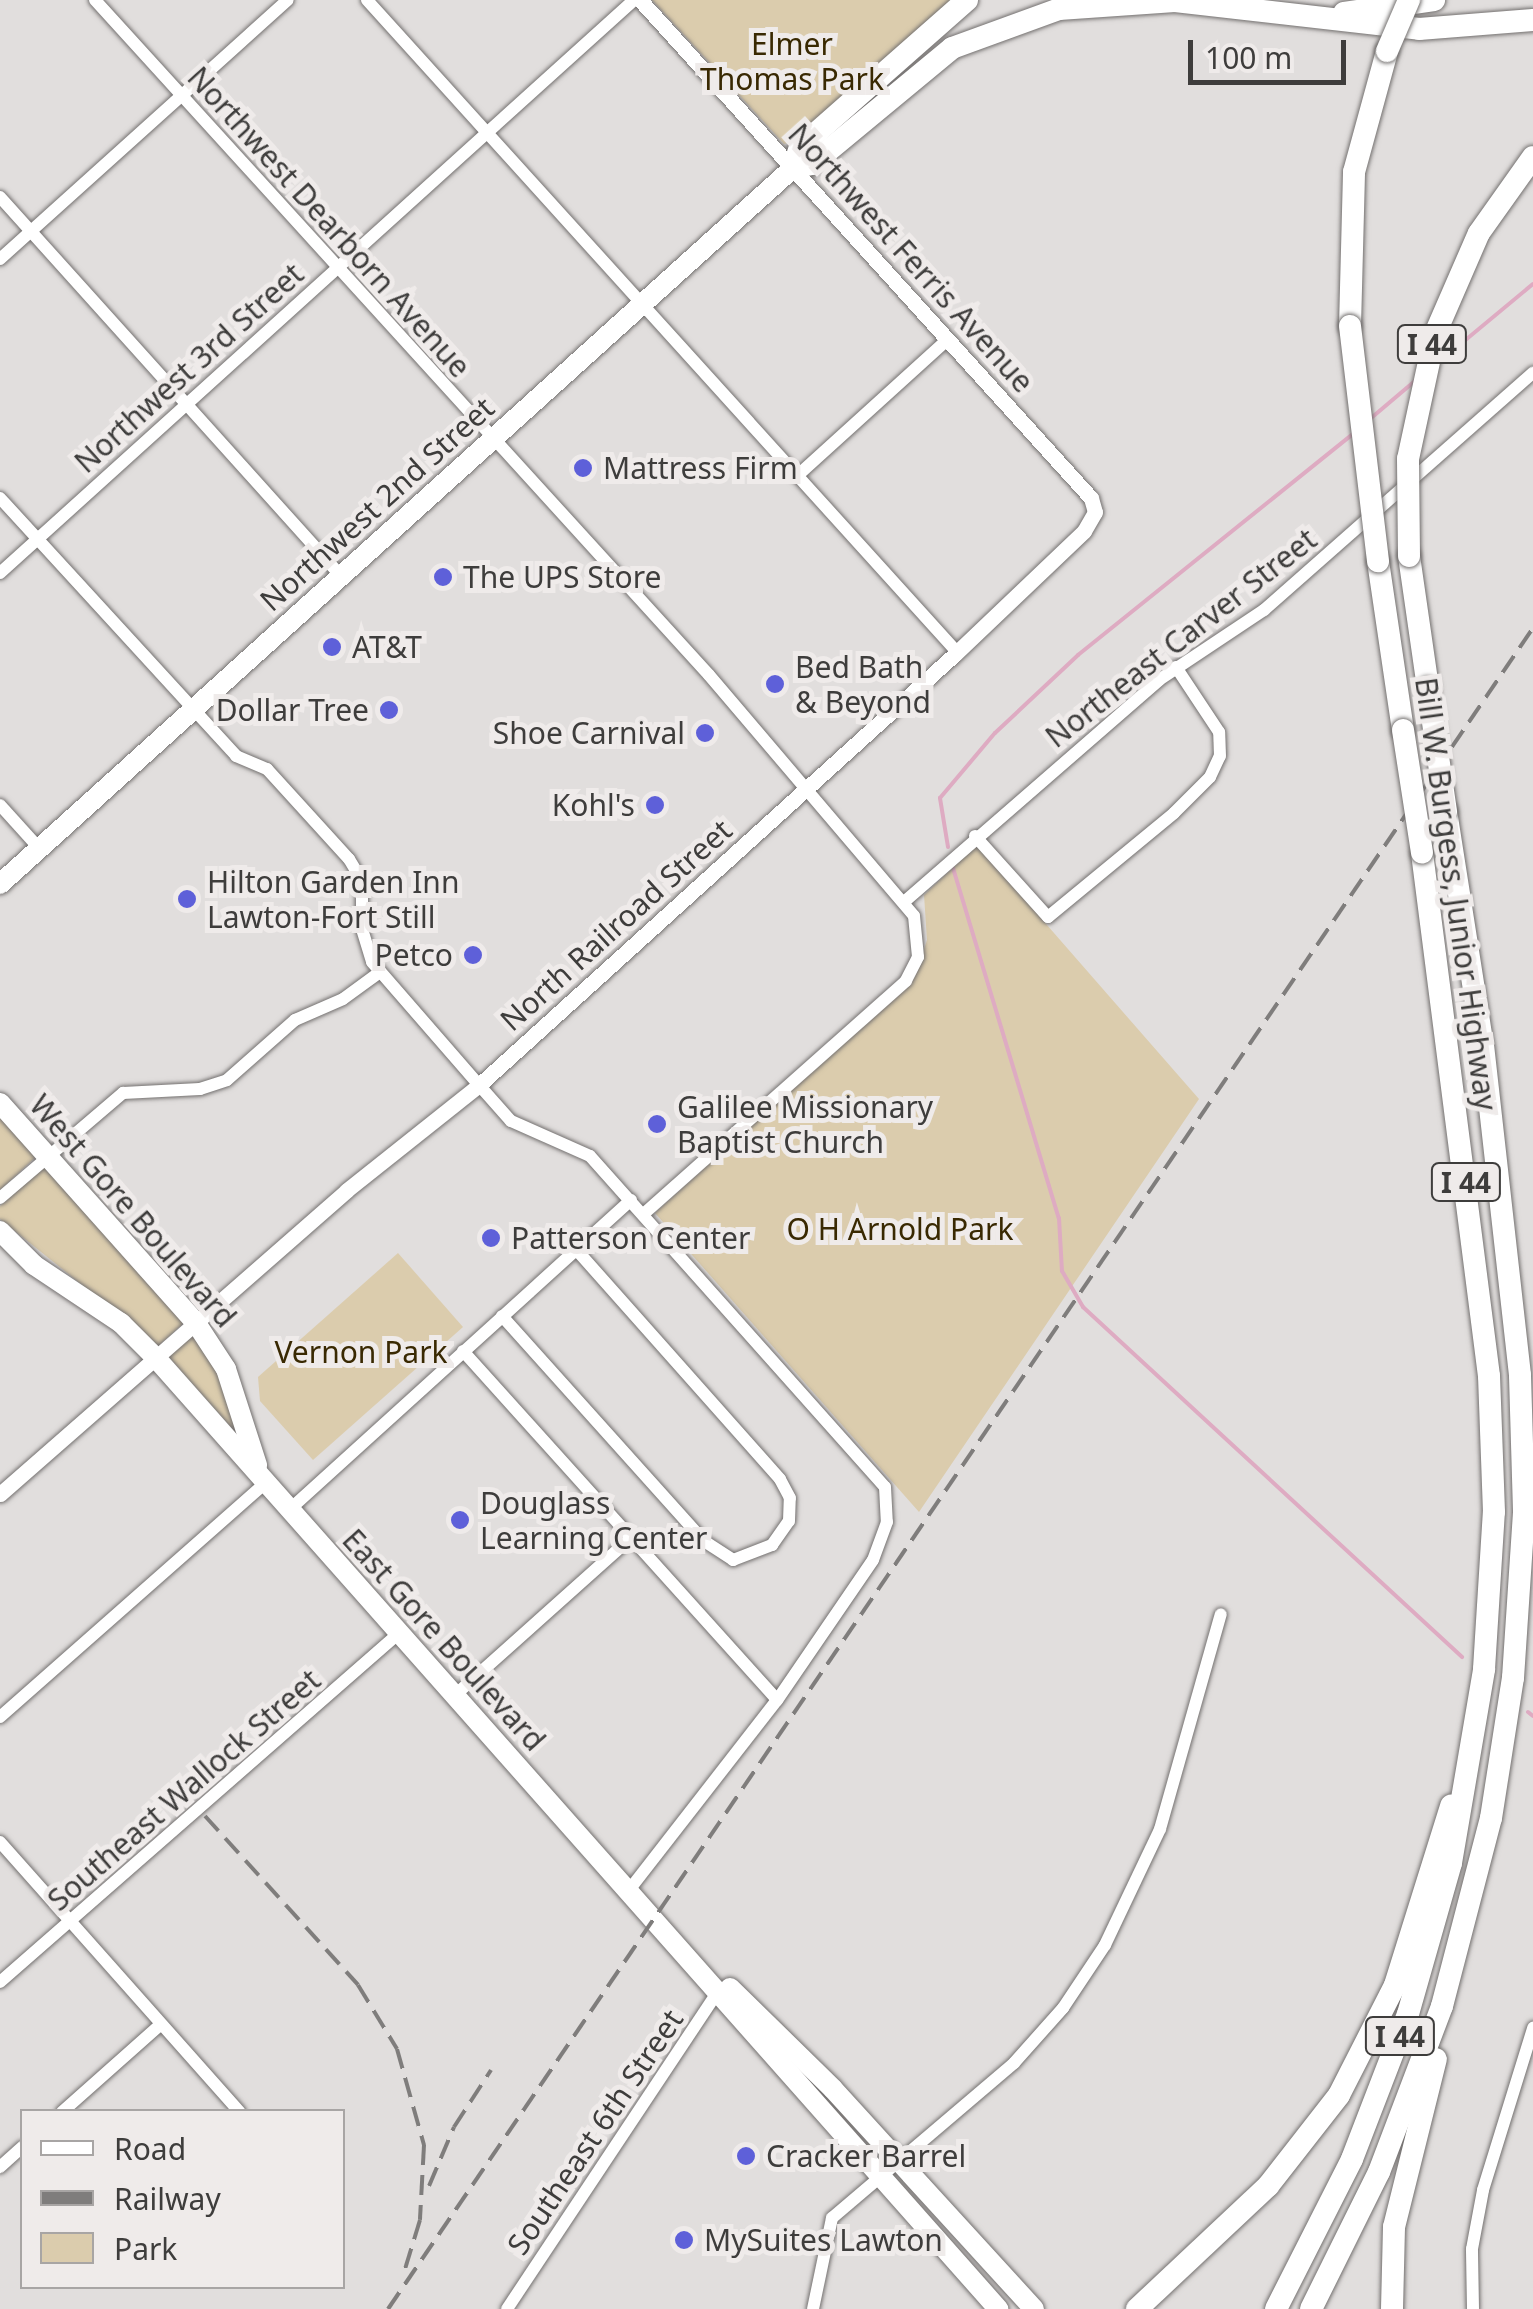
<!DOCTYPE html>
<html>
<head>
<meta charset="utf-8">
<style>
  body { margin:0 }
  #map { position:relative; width:1533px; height:2309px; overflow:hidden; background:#e1dedd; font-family:"Noto Sans",sans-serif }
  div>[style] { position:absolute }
  .green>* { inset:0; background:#dbccad }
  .stream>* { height:4px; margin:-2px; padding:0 2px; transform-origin:2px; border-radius:2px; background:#deabc2 }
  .roads { filter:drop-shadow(0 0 2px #73706f) drop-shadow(0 0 2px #73706f) }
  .minor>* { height:12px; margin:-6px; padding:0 6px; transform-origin:6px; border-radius:6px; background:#fff }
  .tertiary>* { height:15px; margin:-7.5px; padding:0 7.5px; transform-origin:7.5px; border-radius:7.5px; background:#fff }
  .primary>* { height:20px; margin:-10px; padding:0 10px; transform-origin:10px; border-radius:10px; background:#fff }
  .motorway>* { height:22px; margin:-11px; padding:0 11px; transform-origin:11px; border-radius:11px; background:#fff }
  .rail>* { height:4px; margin-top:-2px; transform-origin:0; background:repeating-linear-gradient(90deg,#7f7d7c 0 20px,transparent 0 30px) }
  .bridges { filter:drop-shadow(0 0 2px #73706f) drop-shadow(0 0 2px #73706f) }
  .motorway-bridge>* { height:22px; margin:-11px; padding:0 11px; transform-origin:11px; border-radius:11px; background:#fff }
  .dots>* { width:28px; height:28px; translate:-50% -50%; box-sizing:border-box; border:5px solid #efebea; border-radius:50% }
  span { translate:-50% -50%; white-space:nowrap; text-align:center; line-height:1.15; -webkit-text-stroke:10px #efebea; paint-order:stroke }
  .shield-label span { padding:2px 8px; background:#efebea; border:2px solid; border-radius:8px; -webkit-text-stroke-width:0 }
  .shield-label { font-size:28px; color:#3e3d3c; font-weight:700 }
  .park-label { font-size:30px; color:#392902 }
  .street-label { font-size:30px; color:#3e3d3c }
  .poi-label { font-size:30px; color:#3e3d3c }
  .left { translate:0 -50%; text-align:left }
  .right { translate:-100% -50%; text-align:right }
  .legend { position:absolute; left:20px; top:2109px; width:325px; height:180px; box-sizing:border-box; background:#efebea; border:2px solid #a8a5a4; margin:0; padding:12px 18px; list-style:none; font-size:30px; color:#3e3d3c }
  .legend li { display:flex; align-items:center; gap:20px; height:50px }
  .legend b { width:50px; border:2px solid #a8a5a4 }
  .scale { position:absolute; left:1188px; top:40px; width:158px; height:45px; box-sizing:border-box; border:5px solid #3e3d3c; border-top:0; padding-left:12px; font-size:30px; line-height:35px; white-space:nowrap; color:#3e3d3c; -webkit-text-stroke:8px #efebea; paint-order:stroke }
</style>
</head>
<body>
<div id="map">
  <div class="green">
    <div style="clip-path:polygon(652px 0,953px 0,796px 141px,784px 144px)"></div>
    <div style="clip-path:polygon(977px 845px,1199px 1099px,919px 1512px,655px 1213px,915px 977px,927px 940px,924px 895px)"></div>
    <div style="clip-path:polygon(0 1113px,40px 1153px,0 1190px)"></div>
    <div style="clip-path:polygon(47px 1165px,188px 1319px,158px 1346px,0 1219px,0 1206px)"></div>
    <div style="clip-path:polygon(398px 1253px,463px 1327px,313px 1460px,260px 1401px,258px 1377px)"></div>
    <div style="clip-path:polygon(196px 1329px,210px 1349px,237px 1434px,168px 1356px)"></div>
  </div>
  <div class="stream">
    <div style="left:1439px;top:362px;width:122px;rotate:-39.7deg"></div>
    <div style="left:1370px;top:419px;width:60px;rotate:-40.3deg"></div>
    <div style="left:948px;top:847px;width:50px;rotate:-99.3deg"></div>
    <div style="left:940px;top:798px;width:85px;rotate:-49.8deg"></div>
    <div style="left:995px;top:733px;width:114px;rotate:-43.2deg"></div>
    <div style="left:1078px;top:655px;width:356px;rotate:-38.8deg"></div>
    <div style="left:953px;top:868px;width:366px;rotate:73.2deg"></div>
    <div style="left:1059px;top:1218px;width:53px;rotate:86.8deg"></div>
    <div style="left:1062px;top:1271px;width:42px;rotate:59.7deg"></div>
    <div style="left:1083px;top:1307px;width:516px;rotate:42.72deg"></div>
    <div style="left:1528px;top:1712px;width:6px;rotate:39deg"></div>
  </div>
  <div class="roads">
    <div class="minor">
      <div style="left:95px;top:0;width:912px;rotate:47.71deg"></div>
      <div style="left:709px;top:675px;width:316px;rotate:49.6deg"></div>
      <div style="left:914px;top:916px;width:41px;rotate:84.4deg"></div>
      <div style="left:918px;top:957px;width:27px;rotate:117deg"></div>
      <div style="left:906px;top:981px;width:351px;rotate:138.4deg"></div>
      <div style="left:367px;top:0;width:879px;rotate:47.86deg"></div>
      <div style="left:0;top:197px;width:510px;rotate:48.02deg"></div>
      <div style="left:0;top:259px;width:387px;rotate:-42deg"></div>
      <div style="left:797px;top:476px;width:204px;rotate:-42.2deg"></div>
      <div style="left:0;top:498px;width:350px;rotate:47.5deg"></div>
      <div style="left:236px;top:756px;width:34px;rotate:23deg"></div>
      <div style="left:267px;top:769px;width:122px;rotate:47.7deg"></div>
      <div style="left:349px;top:859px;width:26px;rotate:59deg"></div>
      <div style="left:362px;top:881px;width:48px;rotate:90deg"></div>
      <div style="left:362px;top:929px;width:34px;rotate:73deg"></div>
      <div style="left:372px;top:962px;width:163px;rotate:49deg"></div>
      <div style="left:479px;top:1085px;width:48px;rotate:48.4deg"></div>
      <div style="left:511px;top:1121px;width:86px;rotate:23.9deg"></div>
      <div style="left:590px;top:1156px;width:443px;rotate:48.3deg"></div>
      <div style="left:885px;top:1487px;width:35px;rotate:87deg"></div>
      <div style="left:887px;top:1522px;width:40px;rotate:110.2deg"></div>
      <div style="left:873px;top:1560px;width:170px;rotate:124.4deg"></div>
      <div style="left:777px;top:1700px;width:239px;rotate:127.9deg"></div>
      <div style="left:0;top:573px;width:855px;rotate:-42.11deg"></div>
      <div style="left:0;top:805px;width:58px;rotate:47.8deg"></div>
      <div style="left:975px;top:836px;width:109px;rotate:48deg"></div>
      <div style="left:1048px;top:917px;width:163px;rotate:-39.5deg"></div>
      <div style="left:1174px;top:813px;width:51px;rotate:-45deg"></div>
      <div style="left:1210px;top:777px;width:23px;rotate:-65deg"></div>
      <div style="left:1220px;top:756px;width:24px;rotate:-92deg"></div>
      <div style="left:1219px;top:732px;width:78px;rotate:-123.5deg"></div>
      <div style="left:904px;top:902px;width:338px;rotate:-41deg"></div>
      <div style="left:1159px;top:680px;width:126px;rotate:-33.7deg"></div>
      <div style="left:1264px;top:610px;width:359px;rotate:-41.4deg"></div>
      <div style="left:0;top:1198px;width:162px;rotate:-40.5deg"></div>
      <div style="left:123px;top:1093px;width:77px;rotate:-3deg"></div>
      <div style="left:200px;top:1089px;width:28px;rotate:-18deg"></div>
      <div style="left:227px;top:1080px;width:91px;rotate:-41.4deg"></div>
      <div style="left:295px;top:1020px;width:52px;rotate:-23.6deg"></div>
      <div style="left:343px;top:999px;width:46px;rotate:-36.1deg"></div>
      <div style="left:502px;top:1316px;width:302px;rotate:48.1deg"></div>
      <div style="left:704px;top:1541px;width:35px;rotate:33deg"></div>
      <div style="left:733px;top:1560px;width:42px;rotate:-21deg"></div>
      <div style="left:772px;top:1545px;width:29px;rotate:-55deg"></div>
      <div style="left:789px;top:1521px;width:23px;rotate:-88deg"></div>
      <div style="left:790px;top:1498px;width:21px;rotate:-118deg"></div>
      <div style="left:780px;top:1479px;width:307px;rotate:-131.6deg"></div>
      <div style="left:463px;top:1351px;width:469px;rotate:48deg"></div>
      <div style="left:288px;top:1511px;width:463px;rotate:-42.2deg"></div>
      <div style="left:454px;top:1696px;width:239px;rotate:-41.8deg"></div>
      <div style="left:0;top:1717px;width:356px;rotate:-41.4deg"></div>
      <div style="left:0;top:1842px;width:361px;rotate:48.4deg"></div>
      <div style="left:0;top:1982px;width:529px;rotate:-41.17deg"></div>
      <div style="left:62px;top:2112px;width:131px;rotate:-41.6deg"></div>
      <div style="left:0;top:2167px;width:30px;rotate:-42deg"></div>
      <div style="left:507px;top:2309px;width:384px;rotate:-56.4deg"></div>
      <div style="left:813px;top:2309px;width:93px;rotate:-78.2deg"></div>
      <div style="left:832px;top:2218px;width:239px;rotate:-40.4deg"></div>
      <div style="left:1014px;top:2063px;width:74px;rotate:-48.3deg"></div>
      <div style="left:1063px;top:2008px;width:76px;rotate:-56.3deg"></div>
      <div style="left:1105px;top:1945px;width:128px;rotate:-64.6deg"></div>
      <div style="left:1160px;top:1829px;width:223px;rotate:-74.2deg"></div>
      <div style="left:1473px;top:2309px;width:60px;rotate:-91deg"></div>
      <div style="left:1472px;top:2249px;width:60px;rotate:-79.4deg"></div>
      <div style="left:1483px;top:2190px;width:170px;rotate:-72.8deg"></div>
    </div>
    <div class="tertiary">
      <div style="left:0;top:1494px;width:461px;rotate:-41.2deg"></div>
      <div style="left:347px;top:1190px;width:169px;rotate:-38.5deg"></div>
      <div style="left:479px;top:1085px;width:642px;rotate:-42.16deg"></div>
      <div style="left:955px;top:654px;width:178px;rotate:-43.6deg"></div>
      <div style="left:1084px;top:531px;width:22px;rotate:-60deg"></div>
      <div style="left:1095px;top:512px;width:15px;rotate:-106deg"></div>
      <div style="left:1091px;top:498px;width:672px;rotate:-132.16deg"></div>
    </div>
    <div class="primary">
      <div style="left:0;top:884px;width:1068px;rotate:-42.08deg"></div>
      <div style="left:0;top:1103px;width:295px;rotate:48.3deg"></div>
      <div style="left:196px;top:1323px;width:55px;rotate:56.9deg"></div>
      <div style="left:226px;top:1369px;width:101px;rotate:72.1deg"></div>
      <div style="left:0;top:1231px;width:48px;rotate:45deg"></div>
      <div style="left:34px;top:1265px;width:105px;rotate:33.7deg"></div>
      <div style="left:121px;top:1323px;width:48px;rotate:45deg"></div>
      <div style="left:155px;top:1357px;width:1272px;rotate:48.47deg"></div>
      <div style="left:730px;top:1988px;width:144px;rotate:44.4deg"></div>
      <div style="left:833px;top:2089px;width:298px;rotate:47.6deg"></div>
    </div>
    <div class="motorway">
      <div style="left:967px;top:0;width:222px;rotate:138.6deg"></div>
      <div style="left:800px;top:147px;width:22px;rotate:108deg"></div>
      <div style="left:793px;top:168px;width:19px;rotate:-12deg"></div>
      <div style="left:812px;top:164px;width:182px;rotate:-39.6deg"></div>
      <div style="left:952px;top:48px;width:114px;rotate:-20deg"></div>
      <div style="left:1059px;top:9px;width:116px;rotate:-3.9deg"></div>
      <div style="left:1175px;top:1px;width:246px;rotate:6.5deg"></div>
      <div style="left:1419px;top:29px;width:114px;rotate:-4.5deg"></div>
      <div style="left:1344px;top:13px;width:91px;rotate:-8.2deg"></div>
      <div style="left:1350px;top:326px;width:154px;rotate:-88.5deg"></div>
      <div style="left:1354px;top:172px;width:125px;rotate:-74.7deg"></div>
      <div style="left:1409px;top:556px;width:133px;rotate:81.8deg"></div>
      <div style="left:1378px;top:561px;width:171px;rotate:81.6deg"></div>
      <div style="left:1137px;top:2309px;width:180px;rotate:-43.2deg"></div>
      <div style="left:1268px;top:2186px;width:115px;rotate:-52deg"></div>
      <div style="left:1339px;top:2095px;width:123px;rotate:-63deg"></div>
      <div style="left:1395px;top:1985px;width:188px;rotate:-72.6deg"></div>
      <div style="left:1276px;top:2309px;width:168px;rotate:-63.1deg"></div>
      <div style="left:1352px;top:2159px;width:155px;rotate:-68.9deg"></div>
      <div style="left:1408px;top:2014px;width:157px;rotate:-74.1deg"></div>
      <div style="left:1451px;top:1863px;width:197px;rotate:-80.3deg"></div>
      <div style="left:1484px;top:1669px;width:157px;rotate:-86.4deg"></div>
      <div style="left:1494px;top:1512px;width:136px;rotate:-92.1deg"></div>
      <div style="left:1489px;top:1376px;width:527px;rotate:-97.3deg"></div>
      <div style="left:1311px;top:2309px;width:153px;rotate:-63.6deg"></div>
      <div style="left:1379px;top:2172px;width:178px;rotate:-69.2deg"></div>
      <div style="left:1442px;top:2006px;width:194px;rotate:-75.4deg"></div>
      <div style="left:1491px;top:1818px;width:142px;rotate:-81.1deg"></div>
      <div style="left:1513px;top:1678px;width:167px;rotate:-86.2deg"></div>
      <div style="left:1524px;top:1511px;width:136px;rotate:-91.7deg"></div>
      <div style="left:1520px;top:1375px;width:330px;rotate:-96.4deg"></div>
      <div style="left:1483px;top:1047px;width:238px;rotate:-98.9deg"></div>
      <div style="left:1392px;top:2309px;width:82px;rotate:-88.6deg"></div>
      <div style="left:1394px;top:2227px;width:173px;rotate:-76deg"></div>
    </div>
  </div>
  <div class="rail">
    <div style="left:205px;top:1816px;width:228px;rotate:47.8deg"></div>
    <div style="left:358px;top:1985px;width:75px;rotate:58.6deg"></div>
    <div style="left:397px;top:2049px;width:100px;rotate:74.3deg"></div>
    <div style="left:424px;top:2145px;width:75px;rotate:93.1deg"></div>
    <div style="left:420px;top:2220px;width:51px;rotate:107deg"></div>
    <div style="left:429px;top:2186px;width:64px;rotate:-67deg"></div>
    <div style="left:454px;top:2127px;width:68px;rotate:-57deg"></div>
    <div style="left:388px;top:2309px;width:2034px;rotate:-55.74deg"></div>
  </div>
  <div class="bridges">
    <div class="motorway-bridge">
      <div style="left:1387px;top:51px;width:56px;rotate:-66.7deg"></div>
      <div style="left:1350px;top:326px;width:237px;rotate:83.2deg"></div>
      <div style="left:1409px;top:556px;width:97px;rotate:-90.6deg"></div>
      <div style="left:1408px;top:459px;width:128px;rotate:-77.8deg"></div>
      <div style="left:1435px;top:334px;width:110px;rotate:-66.5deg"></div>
      <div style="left:1479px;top:233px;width:93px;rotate:-54.6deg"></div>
      <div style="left:1428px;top:688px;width:125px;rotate:81.7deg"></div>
      <div style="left:1403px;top:730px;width:124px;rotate:81.2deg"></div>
    </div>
  </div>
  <div class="dots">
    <div style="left:583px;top:468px;background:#5e60d9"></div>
    <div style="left:443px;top:577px;background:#5e60d9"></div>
    <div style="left:332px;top:647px;background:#5e60d9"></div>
    <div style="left:775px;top:684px;background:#5e60d9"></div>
    <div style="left:389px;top:710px;background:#5e60d9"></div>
    <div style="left:705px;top:733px;background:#5e60d9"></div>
    <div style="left:655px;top:805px;background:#5e60d9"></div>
    <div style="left:187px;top:899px;background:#5e60d9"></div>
    <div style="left:473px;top:955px;background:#5e60d9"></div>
    <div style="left:657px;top:1124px;background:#5e60d9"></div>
    <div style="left:491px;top:1238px;background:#5e60d9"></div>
    <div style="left:460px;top:1520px;background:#5e60d9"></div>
    <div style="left:746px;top:2156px;background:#5e60d9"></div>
    <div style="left:684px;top:2240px;background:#5e60d9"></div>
  </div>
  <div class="shield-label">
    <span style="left:1432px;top:344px">I 44</span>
    <span style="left:1466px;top:1182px">I 44</span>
    <span style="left:1400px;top:2036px">I 44</span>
  </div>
  <div class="park-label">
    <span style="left:792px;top:61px">Elmer<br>Thomas Park</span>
    <span style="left:900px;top:1229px">O H Arnold Park</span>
    <span style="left:361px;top:1352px">Vernon Park</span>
  </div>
  <div class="street-label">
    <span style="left:329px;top:222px;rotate:48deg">Northwest Dearborn Avenue</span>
    <span style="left:911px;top:258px;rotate:48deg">Northwest Ferris Avenue</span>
    <span style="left:189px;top:368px;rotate:-42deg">Northwest 3rd Street</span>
    <span style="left:377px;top:504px;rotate:-42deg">Northwest 2nd Street</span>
    <span style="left:1181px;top:638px;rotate:-38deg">Northeast Carver Street</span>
    <span style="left:1456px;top:894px;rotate:82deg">Bill W. Burgess, Junior Highway</span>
    <span style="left:616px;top:925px;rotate:-42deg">North Railroad Street</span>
    <span style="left:133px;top:1211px;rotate:49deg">West Gore Boulevard</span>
    <span style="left:444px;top:1640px;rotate:48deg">East Gore Boulevard</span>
    <span style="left:184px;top:1790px;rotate:-41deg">Southeast Wallock Street</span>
    <span style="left:595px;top:2132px;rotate:-56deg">Southeast 6th Street</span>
  </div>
  <div class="poi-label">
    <span class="left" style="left:603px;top:468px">Mattress Firm</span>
    <span class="left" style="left:463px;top:577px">The UPS Store</span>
    <span class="left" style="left:352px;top:647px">AT&amp;T</span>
    <span class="left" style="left:795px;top:684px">Bed Bath<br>&amp; Beyond</span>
    <span class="right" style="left:369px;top:710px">Dollar Tree</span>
    <span class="right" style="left:685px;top:733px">Shoe Carnival</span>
    <span class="right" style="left:635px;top:805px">Kohl's</span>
    <span class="left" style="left:207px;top:899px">Hilton Garden Inn<br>Lawton-Fort Still</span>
    <span class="right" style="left:453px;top:955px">Petco</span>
    <span class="left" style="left:677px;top:1124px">Galilee Missionary<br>Baptist Church</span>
    <span class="left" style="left:511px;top:1238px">Patterson Center</span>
    <span class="left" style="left:480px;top:1520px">Douglass<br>Learning Center</span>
    <span class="left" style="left:766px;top:2156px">Cracker Barrel</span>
    <span class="left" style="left:704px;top:2240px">MySuites Lawton</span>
  </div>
  <ul class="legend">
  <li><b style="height:12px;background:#fff"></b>Road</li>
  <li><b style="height:12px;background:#7f7d7c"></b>Railway</li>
  <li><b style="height:28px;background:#dbccad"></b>Park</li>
  </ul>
  <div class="scale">100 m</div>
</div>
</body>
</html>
